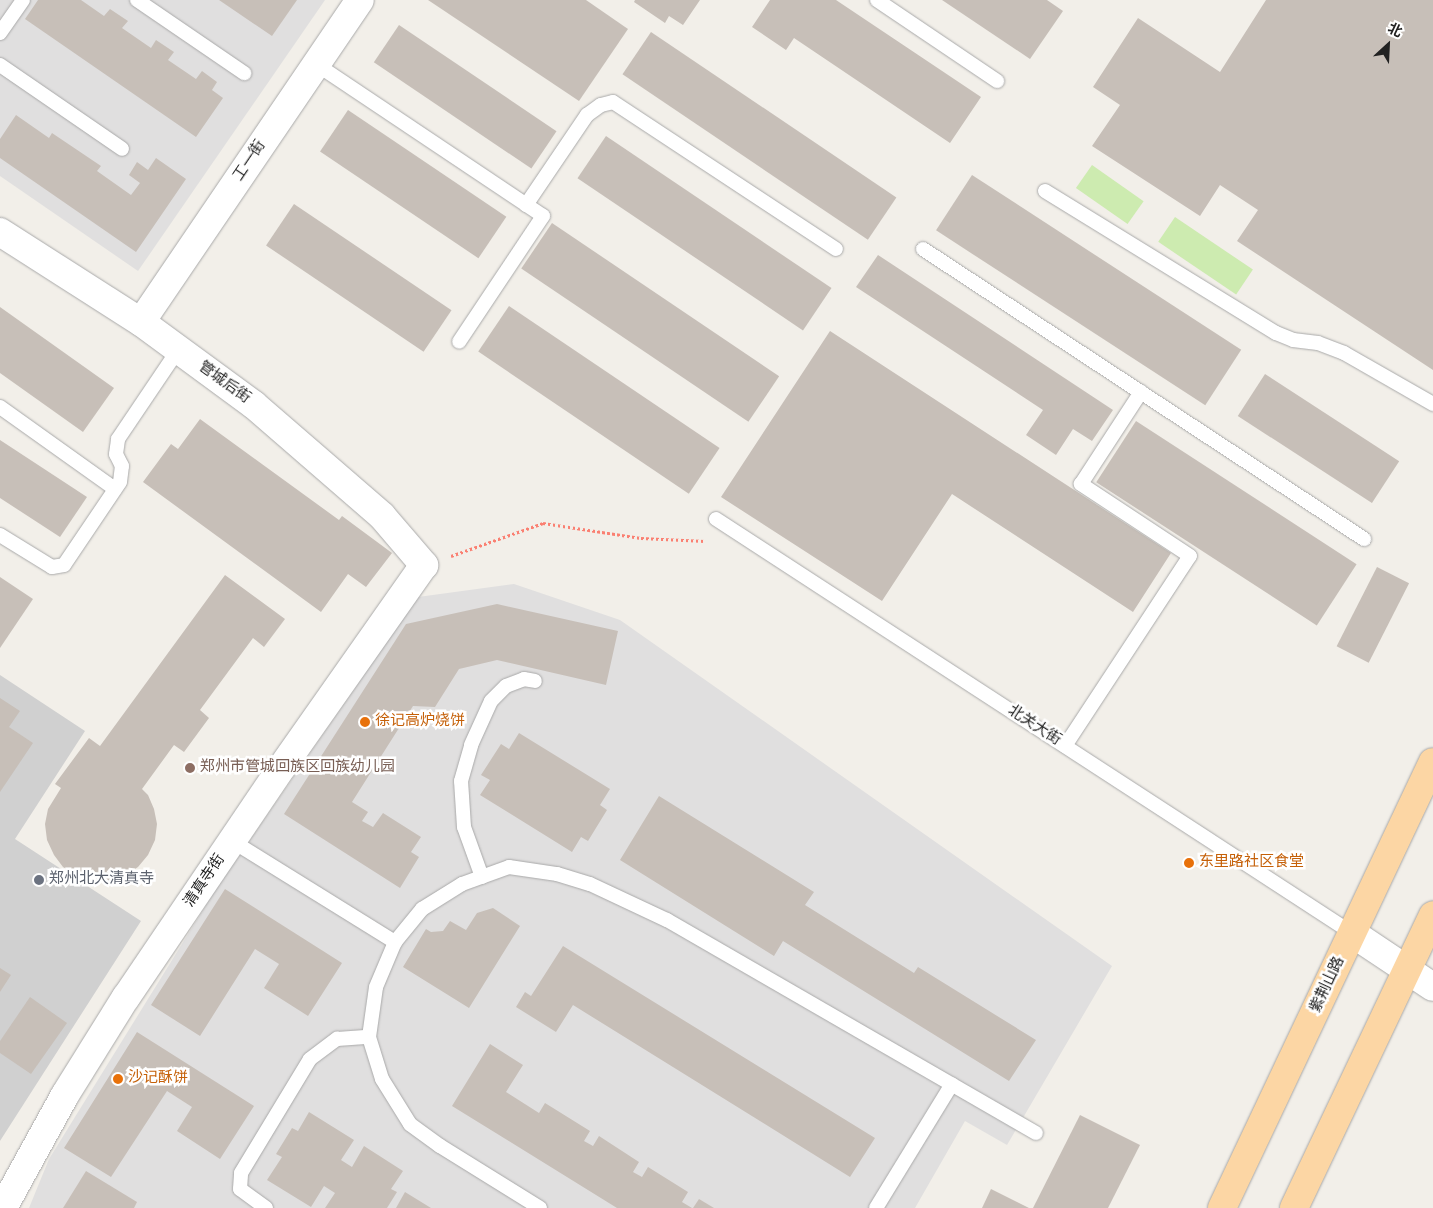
<!DOCTYPE html>
<html>
<head>
<meta charset="utf-8">
<style>
  body { margin:0 }
  #map { position:relative; width:1433px; height:1208px; overflow:hidden; background:#f2efe9; font-family:Overpass,"Noto Sans SC",sans-serif }
  div>[style] { position:absolute }
  .residential>* { inset:0; background:#e0dfdf }
  .religious>* { inset:0; background:#d0d0d0 }
  .grass>* { inset:0; background:#cdebb0; transform-origin:0 0 }
  .building>* { inset:0; background:#c7bfb8; transform-origin:0 0 }
  .path>* { height:3px; margin-top:-1.5px; transform-origin:0; background:repeating-linear-gradient(90deg,#fa8072 0 2.5px,transparent 0 5px) }
  .roads { filter:drop-shadow(0 0 1px #a9a9a9) drop-shadow(0 0 1px #a9a9a9) }
  .lane>* { height:14px; margin:-7px; padding:0 7px; transform-origin:7px; border-radius:7px; background:#fff }
  .street>* { height:28px; margin:-14px; padding:0 14px; transform-origin:14px; border-radius:14px; background:#fff }
  .primary>* { height:28px; margin:-14px; padding:0 14px; transform-origin:14px; border-radius:14px; background:#fcd6a4 }
  .dots>* { width:14px; height:14px; translate:-50% -50%; box-sizing:border-box; border:2px solid #fff; border-radius:50% }
  span { translate:-50% -50%; white-space:nowrap; text-align:center; line-height:1.15; -webkit-text-stroke:5px #fff; paint-order:stroke }
  .street-label { font-size:15px; color:#222 }
  .food-label { font-size:15px; color:#c56008 }
  .left { translate:0 -50%; text-align:left }
  .education-label { font-size:15px; color:#785e54 }
  .worship-label { font-size:15px; color:#5b616d }
  .north { position:absolute; left:1363px; top:20px; width:50px; height:50px; -webkit-text-stroke:4px #fff; paint-order:stroke; rotate:25deg; font-size:14px; font-weight:700; line-height:20px; text-align:center; color:#222 }
  .north::after { content:''; display:block; margin:auto; width:18px; height:22px; background:#222; clip-path:polygon(50% 0,100% 100%,50% 72%,0 100%) }
</style>
</head>
<body>
<div id="map">
  <div class="residential">
    <div style="clip-path:polygon(0 0,325px 0,138px 271px,0 176px)"></div>
    <div style="clip-path:polygon(514px 584px,620px 620px,1112px 966px,1007px 1145px,965px 1121px,915px 1208px,29px 1208px,49px 1159px,216px 889px,418px 597px)"></div>
  </div>
  <div class="religious">
    <div style="clip-path:polygon(0 675px,85px 731px,15px 839px,141px 921px,0 1141px)"></div>
  </div>
  <div class="grass">
    <div style="left:1092px;top:165px;width:63px;height:28px;rotate:35deg"></div>
    <div style="left:1175px;top:217px;width:94px;height:30px;rotate:34deg"></div>
  </div>
  <div class="building">
    <div style="clip-path:polygon(38px 0,81px 0,104px 16px,110px 9px,128px 21px,122px 28px,151px 48px,156px 40px,174px 52px,168px 60px,196px 79px,202px 71px,217px 82px,212px 90px,223px 98px,196px 137px,25px 19px)"></div>
    <div style="clip-path:polygon(219px 0,297px 0,272px 36px)"></div>
    <div style="clip-path:polygon(428px 0,586px 0,628px 29px,579px 101px)"></div>
    <div style="clip-path:polygon(635px 0,700px 0,683px 25px,669px 16px,665px 23px,634px 2px)"></div>
    <div style="clip-path:polygon(770px 0,836px 0,981px 97px,950px 143px,794px 38px,786px 50px,752px 27px)"></div>
    <div style="clip-path:polygon(942px 0,1047px 0,1063px 11px,1030px 59px)"></div>
    <div style="clip-path:polygon(1266px 0,1433px 0,1433px 370px,1237px 241px,1258px 210px,1220px 185px,1200px 216px,1092px 146px,1120px 105px,1093px 87px,1138px 18px,1220px 72px)"></div>
    <div style="left:399px;top:25px;width:190px;height:45px;rotate:34deg"></div>
    <div style="left:651px;top:32px;width:296px;height:51px;rotate:34deg"></div>
    <div style="left:348px;top:110px;width:191px;height:50px;rotate:34deg"></div>
    <div style="clip-path:polygon(16px 115px,49px 138px,52px 133px,101px 166px,97px 171px,131px 195px,140px 183px,129px 175px,137px 162px,148px 170px,156px 158px,186px 179px,136px 252px,0 158px,0 139px)"></div>
    <div style="left:606px;top:136px;width:272px;height:51px;rotate:34deg"></div>
    <div style="left:972px;top:175px;width:321px;height:66px;rotate:33deg"></div>
    <div style="left:294px;top:204px;width:190px;height:50px;rotate:34deg"></div>
    <div style="left:552px;top:223px;width:274px;height:55px;rotate:34deg"></div>
    <div style="clip-path:polygon(878px 255px,1113px 410px,1092px 441px,1073px 429px,1056px 455px,1026px 435px,1043px 410px,856px 287px)"></div>
    <div style="left:509px;top:306px;width:254px;height:55px;rotate:34deg"></div>
    <div style="clip-path:polygon(0 307px,114px 388px,83px 432px,0 373px)"></div>
    <div style="clip-path:polygon(830px 331px,1171px 553px,1133px 612px,952px 494px,882px 601px,721px 497px)"></div>
    <div style="left:1265px;top:374px;width:160px;height:50px;rotate:33deg"></div>
    <div style="clip-path:polygon(200px 419px,339px 520px,342px 516px,392px 553px,366px 587px,348px 574px,321px 612px,143px 482px,171px 444px,178px 449px)"></div>
    <div style="left:1136px;top:421px;width:263px;height:73px;rotate:33deg"></div>
    <div style="clip-path:polygon(0 440px,87px 497px,60px 537px,0 498px)"></div>
    <div style="left:1377px;top:567px;width:36px;height:89px;rotate:27deg"></div>
    <div style="clip-path:polygon(225px 575px,285px 619px,264px 647px,253px 638px,200px 710px,209px 718px,184px 752px,174px 745px,142px 789px,148px 795px,154px 809px,157px 824px,155px 840px,148px 855px,138px 867px,124px 876px,108px 881px,92px 880px,77px 875px,63px 867px,54px 855px,47px 840px,45px 824px,48px 809px,61px 788px,55px 784px,89px 738px,100px 746px)"></div>
    <div style="clip-path:polygon(0 577px,33px 599px,0 648px)"></div>
    <div style="clip-path:polygon(497px 604px,618px 631px,606px 685px,497px 660px,459px 669px,435px 707px,413px 706px,352px 802px,368px 812px,362px 821px,373px 827px,383px 813px,421px 837px,411px 852px,419px 857px,400px 888px,284px 814px,406px 624px)"></div>
    <div style="clip-path:polygon(0 698px,20px 711px,9px 727px,33px 743px,0 792px)"></div>
    <div style="clip-path:polygon(519px 733px,610px 789px,600px 805px,607px 810px,588px 841px,581px 837px,572px 852px,480px 795px,490px 780px,481px 775px,501px 744px,509px 749px)"></div>
    <div style="clip-path:polygon(659px 796px,814px 892px,805px 905px,914px 973px,918px 967px,1036px 1040px,1009px 1081px,783px 941px,774px 956px,620px 860px)"></div>
    <div style="clip-path:polygon(225px 889px,342px 963px,308px 1016px,264px 988px,279px 964px,255px 949px,200px 1036px,151px 1005px)"></div>
    <div style="clip-path:polygon(493px 908px,520px 926px,469px 1008px,403px 967px,426px 929px,431px 932px,443px 931px,450px 921px,466px 930px,477px 913px)"></div>
    <div style="clip-path:polygon(563px 946px,875px 1138px,850px 1177px,573px 1005px,556px 1032px,516px 1007px,525px 992px,531px 996px)"></div>
    <div style="clip-path:polygon(0 968px,11px 975px,0 992px)"></div>
    <div style="clip-path:polygon(30px 997px,67px 1023px,31px 1074px,0 1053px,0 1041px)"></div>
    <div style="clip-path:polygon(137px 1032px,254px 1106px,220px 1159px,177px 1131px,192px 1107px,167px 1091px,111px 1177px,64px 1148px)"></div>
    <div style="clip-path:polygon(490px 1044px,523px 1065px,506px 1092px,539px 1113px,545px 1103px,590px 1131px,584px 1141px,593px 1146px,599px 1136px,639px 1162px,633px 1172px,642px 1177px,648px 1167px,688px 1192px,682px 1202px,692px 1208px,617px 1208px,452px 1106px)"></div>
    <div style="clip-path:polygon(309px 1112px,354px 1140px,341px 1160px,352px 1167px,364px 1146px,403px 1171px,391px 1189px,397px 1192px,387px 1208px,325px 1208px,335px 1193px,324px 1186px,311px 1207px,267px 1180px,282px 1157px,276px 1154px,292px 1128px,298px 1131px)"></div>
    <div style="clip-path:polygon(1080px 1115px,1140px 1145px,1108px 1208px,1033px 1208px)"></div>
    <div style="clip-path:polygon(86px 1171px,137px 1202px,134px 1208px,63px 1208px)"></div>
    <div style="clip-path:polygon(991px 1189px,1029px 1208px,982px 1208px)"></div>
    <div style="clip-path:polygon(405px 1192px,431px 1208px,396px 1208px)"></div>
    <div style="clip-path:polygon(699px 1199px,714px 1208px,693px 1208px)"></div>
  </div>
  <div class="path">
    <div style="left:451px;top:556px;width:98px;rotate:-19.7deg"></div>
    <div style="left:543px;top:523px;width:99px;rotate:8.7deg"></div>
    <div style="left:641px;top:538px;width:64px;rotate:2.7deg"></div>
  </div>
  <div class="roads">
    <div class="lane">
      <div style="left:137px;top:0;width:130px;rotate:34.3deg"></div>
      <div style="left:877px;top:0;width:145px;rotate:34deg"></div>
      <div style="left:0;top:33px;width:40px;rotate:-55.1deg"></div>
      <div style="left:316px;top:64px;width:273px;rotate:33.8deg"></div>
      <div style="left:543px;top:216px;width:151px;rotate:123.7deg"></div>
      <div style="left:0;top:65px;width:148px;rotate:34.5deg"></div>
      <div style="left:1045px;top:191px;width:271px;rotate:31.6deg"></div>
      <div style="left:1276px;top:333px;width:18px;rotate:22deg"></div>
      <div style="left:1293px;top:340px;width:25px;rotate:7deg"></div>
      <div style="left:1318px;top:343px;width:28px;rotate:21deg"></div>
      <div style="left:1344px;top:353px;width:103px;rotate:29.8deg"></div>
      <div style="left:526px;top:205px;width:109px;rotate:-55.9deg"></div>
      <div style="left:587px;top:115px;width:17px;rotate:-36deg"></div>
      <div style="left:601px;top:105px;width:12px;rotate:-14deg"></div>
      <div style="left:613px;top:102px;width:267px;rotate:33.4deg"></div>
      <div style="left:923px;top:249px;width:528px;rotate:33.33deg"></div>
      <div style="left:0;top:407px;width:141px;rotate:35.5deg"></div>
      <div style="left:716px;top:519px;width:759px;rotate:33.06deg"></div>
      <div style="left:0;top:535px;width:61px;rotate:31.6deg"></div>
      <div style="left:52px;top:567px;width:12px;rotate:-9deg"></div>
      <div style="left:64px;top:565px;width:100px;rotate:-56deg"></div>
      <div style="left:120px;top:482px;width:16px;rotate:-83deg"></div>
      <div style="left:122px;top:466px;width:13px;rotate:-117deg"></div>
      <div style="left:116px;top:454px;width:15px;rotate:-82deg"></div>
      <div style="left:118px;top:439px;width:107px;rotate:-56deg"></div>
      <div style="left:1065px;top:746px;width:227px;rotate:-56.7deg"></div>
      <div style="left:1190px;top:556px;width:131px;rotate:-146.6deg"></div>
      <div style="left:1081px;top:484px;width:110px;rotate:-56.9deg"></div>
      <div style="left:232px;top:841px;width:192px;rotate:31.8deg"></div>
      <div style="left:482px;top:877px;width:53px;rotate:-109.8deg"></div>
      <div style="left:464px;top:827px;width:46px;rotate:-93.7deg"></div>
      <div style="left:461px;top:781px;width:37px;rotate:-74deg"></div>
      <div style="left:471px;top:745px;width:48px;rotate:-65.6deg"></div>
      <div style="left:491px;top:701px;width:21px;rotate:-45deg"></div>
      <div style="left:506px;top:686px;width:19px;rotate:-21deg"></div>
      <div style="left:524px;top:679px;width:11px;rotate:10deg"></div>
      <div style="left:266px;top:1208px;width:32px;rotate:-144deg"></div>
      <div style="left:240px;top:1189px;width:16px;rotate:-86deg"></div>
      <div style="left:241px;top:1173px;width:133px;rotate:-58.8deg"></div>
      <div style="left:310px;top:1059px;width:34px;rotate:-37deg"></div>
      <div style="left:337px;top:1039px;width:32px;rotate:-4deg"></div>
      <div style="left:540px;top:1208px;width:118px;rotate:-148.2deg"></div>
      <div style="left:440px;top:1146px;width:37px;rotate:-144deg"></div>
      <div style="left:410px;top:1124px;width:53px;rotate:-121.9deg"></div>
      <div style="left:382px;top:1079px;width:44px;rotate:-107.2deg"></div>
      <div style="left:369px;top:1037px;width:50px;rotate:-82deg"></div>
      <div style="left:376px;top:987px;width:49px;rotate:-67.1deg"></div>
      <div style="left:395px;top:942px;width:43px;rotate:-50.7deg"></div>
      <div style="left:422px;top:909px;width:47px;rotate:-32deg"></div>
      <div style="left:462px;top:884px;width:50px;rotate:-19.9deg"></div>
      <div style="left:509px;top:867px;width:49px;rotate:8.3deg"></div>
      <div style="left:557px;top:874px;width:34px;rotate:17deg"></div>
      <div style="left:590px;top:884px;width:85px;rotate:25.1deg"></div>
      <div style="left:667px;top:920px;width:426px;rotate:30deg"></div>
      <div style="left:876px;top:1208px;width:145px;rotate:-58.5deg"></div>
    </div>
    <div class="street">
      <div style="left:0;top:232px;width:167px;rotate:32.6deg"></div>
      <div style="left:141px;top:322px;width:140px;rotate:36.3deg"></div>
      <div style="left:254px;top:405px;width:169px;rotate:40.9deg"></div>
      <div style="left:382px;top:516px;width:65px;rotate:49.4deg"></div>
      <div style="left:424px;top:565px;width:247px;rotate:125.1deg"></div>
      <div style="left:282px;top:767px;width:278px;rotate:124.1deg"></div>
      <div style="left:126px;top:997px;width:115px;rotate:121.9deg"></div>
      <div style="left:65px;top:1095px;width:129px;rotate:118.8deg"></div>
      <div style="left:141px;top:322px;width:389px;rotate:-55.8deg"></div>
      <div style="left:1352px;top:933px;width:97px;rotate:33.7deg"></div>
    </div>
    <div class="primary">
      <div style="left:1222px;top:1208px;width:493px;rotate:-64.7deg"></div>
      <div style="left:1294px;top:1208px;width:324px;rotate:-64.6deg"></div>
    </div>
  </div>
  <div class="dots">
    <div style="left:365px;top:722px;background:#e8710a"></div>
    <div style="left:190px;top:768px;background:#8d6e63"></div>
    <div style="left:1189px;top:863px;background:#e8710a"></div>
    <div style="left:39px;top:880px;background:#6b7280"></div>
    <div style="left:118px;top:1079px;background:#e8710a"></div>
  </div>
  <div class="street-label">
    <span style="left:250px;top:161px;rotate:-56deg">工一街</span>
    <span style="left:224px;top:383px;rotate:36deg">管城后街</span>
    <span style="left:1034px;top:726px;rotate:33deg">北关大街</span>
    <span style="left:205px;top:881px;rotate:-56deg">清真寺街</span>
    <span style="left:1328px;top:985px;rotate:-65deg">紫荆山路</span>
  </div>
  <div class="food-label">
    <span class="left" style="left:375px;top:722px">徐记高炉烧饼</span>
    <span class="left" style="left:1199px;top:863px">东里路社区食堂</span>
    <span class="left" style="left:128px;top:1079px">沙记酥饼</span>
  </div>
  <div class="education-label">
    <span class="left" style="left:200px;top:768px">郑州市管城回族区回族幼儿园</span>
  </div>
  <div class="worship-label">
    <span class="left" style="left:49px;top:880px">郑州北大清真寺</span>
  </div>
  <div class="north">北</div>
</div>
</body>
</html>
